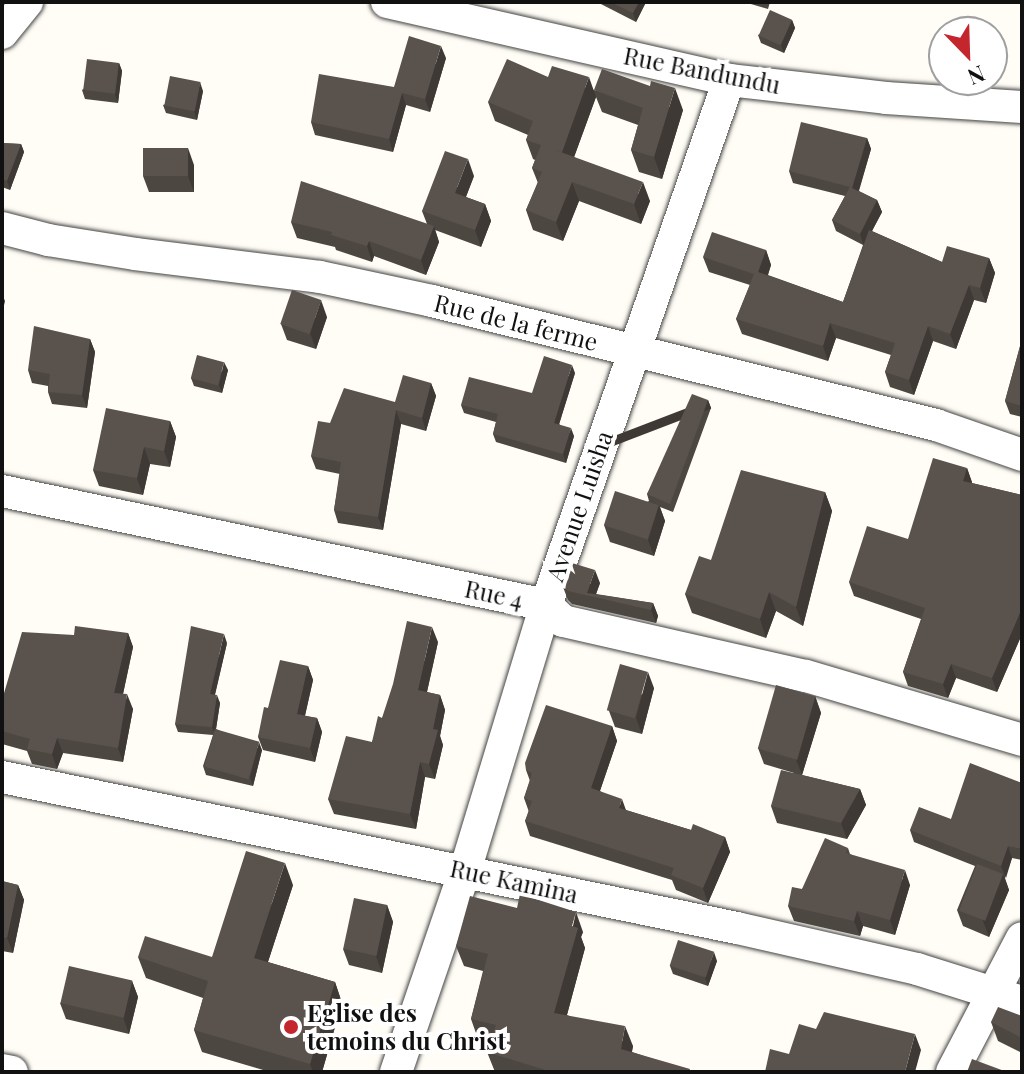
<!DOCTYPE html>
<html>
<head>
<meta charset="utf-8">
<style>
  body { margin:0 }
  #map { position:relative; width:1024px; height:1074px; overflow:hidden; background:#fffdf5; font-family:"Playfair Display",serif }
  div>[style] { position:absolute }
  .roads { filter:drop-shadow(0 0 2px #444) drop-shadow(0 0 2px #444) }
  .minor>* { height:32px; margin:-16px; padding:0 16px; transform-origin:16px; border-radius:16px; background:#fff }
  .wall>* { inset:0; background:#4d4742 }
  .shaded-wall>* { inset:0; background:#3f3936; transform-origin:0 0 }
  .building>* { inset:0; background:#5a524d; transform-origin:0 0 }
  .dots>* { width:22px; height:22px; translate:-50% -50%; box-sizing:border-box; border:4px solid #fff; border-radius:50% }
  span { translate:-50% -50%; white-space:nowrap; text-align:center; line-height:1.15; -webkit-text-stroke:8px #fff; paint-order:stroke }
  .street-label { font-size:24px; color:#111 }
  .poi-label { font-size:24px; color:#111; font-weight:700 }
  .left { translate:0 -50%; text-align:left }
  .frame { position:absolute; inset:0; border:4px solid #111; pointer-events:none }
  .north { position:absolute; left:928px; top:16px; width:80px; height:80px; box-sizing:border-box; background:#fff; border:2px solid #a0a0a0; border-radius:50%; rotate:157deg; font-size:22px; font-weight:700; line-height:32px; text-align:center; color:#111 }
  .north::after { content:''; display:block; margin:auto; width:28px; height:36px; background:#c4262e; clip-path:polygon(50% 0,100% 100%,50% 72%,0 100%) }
</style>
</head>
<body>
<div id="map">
  <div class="roads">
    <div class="minor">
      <div style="left:387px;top:2px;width:351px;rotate:12.8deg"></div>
      <div style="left:729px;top:80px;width:158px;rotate:6.5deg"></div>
      <div style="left:886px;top:98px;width:136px;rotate:3.8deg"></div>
      <div style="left:2px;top:33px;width:40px;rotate:-51deg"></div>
      <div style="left:2px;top:228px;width:48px;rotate:14.6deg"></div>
      <div style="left:48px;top:240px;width:88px;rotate:9.1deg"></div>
      <div style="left:135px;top:254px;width:186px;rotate:7.1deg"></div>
      <div style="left:320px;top:277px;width:115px;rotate:12.1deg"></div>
      <div style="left:432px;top:301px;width:519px;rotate:13.82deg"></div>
      <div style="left:936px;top:425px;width:91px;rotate:19.2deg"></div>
      <div style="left:2px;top:491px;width:556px;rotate:11.84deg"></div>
      <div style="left:546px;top:605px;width:23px;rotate:43deg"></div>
      <div style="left:563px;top:621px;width:249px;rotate:12.8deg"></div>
      <div style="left:806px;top:676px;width:225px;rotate:16.5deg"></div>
      <div style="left:2px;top:777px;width:750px;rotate:11.61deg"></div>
      <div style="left:737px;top:928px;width:185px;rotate:12.8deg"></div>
      <div style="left:917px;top:969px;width:110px;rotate:17.4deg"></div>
      <div style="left:2px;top:1070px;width:10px;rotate:11deg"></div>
      <div style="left:396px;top:1072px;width:213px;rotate:-71.1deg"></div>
      <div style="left:465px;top:871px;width:278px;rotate:-73.1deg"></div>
      <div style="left:546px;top:605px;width:556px;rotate:-70.78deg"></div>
      <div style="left:952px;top:1072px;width:151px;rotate:-62.4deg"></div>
    </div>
  </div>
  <div class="wall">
    <div style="clip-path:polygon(597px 2px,646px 2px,636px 22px)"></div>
    <div style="clip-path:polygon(744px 2px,770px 2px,768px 9px)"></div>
    <div style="clip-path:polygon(792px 20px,795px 28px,784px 53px,761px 43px,758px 35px)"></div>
    <div style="clip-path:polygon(446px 58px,430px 112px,406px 105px,393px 152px,315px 135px,311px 122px,394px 87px)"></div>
    <div style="clip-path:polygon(119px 63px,122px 71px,118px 103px,85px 99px,82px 90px)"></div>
    <div style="clip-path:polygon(548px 77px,594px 90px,683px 110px,662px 179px,639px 172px,631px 150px,638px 125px,602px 112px,596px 97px,574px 157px,650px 201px,641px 224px,579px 201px,563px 241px,533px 230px,526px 210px,538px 183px,532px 168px,535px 160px,533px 159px,526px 140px,528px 135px,495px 121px,488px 102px)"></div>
    <div style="clip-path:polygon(203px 91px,197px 120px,166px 113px,163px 105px)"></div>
    <div style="clip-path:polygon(867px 138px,871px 149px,859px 191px,877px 200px,882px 212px,872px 231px,942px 262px,989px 258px,995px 273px,986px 303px,974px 300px,956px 349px,933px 341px,914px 395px,890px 387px,885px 372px,891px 355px,836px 338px,828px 361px,742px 334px,736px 319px,750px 285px,709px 272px,703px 257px,766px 250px,771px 265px,768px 275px,843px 302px,863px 245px,836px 231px,832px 220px,845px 196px,793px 183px,789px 171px)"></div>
    <div style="clip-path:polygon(2px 143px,21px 144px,24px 152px,10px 190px,2px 187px)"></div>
    <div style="clip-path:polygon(194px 165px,194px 192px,149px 192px,143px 176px)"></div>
    <div style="clip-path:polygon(474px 176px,466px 197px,485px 204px,491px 221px,481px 247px,435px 230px,439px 242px,426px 275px,374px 256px,372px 262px,336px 250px,335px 247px,297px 238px,291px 222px,427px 224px,422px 211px)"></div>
    <div style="clip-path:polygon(327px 317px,316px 349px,287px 340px,281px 324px)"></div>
    <div style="clip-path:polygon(90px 339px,95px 352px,87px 408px,52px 404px,48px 392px,48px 386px,32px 383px,28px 370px)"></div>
    <div style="clip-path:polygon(1022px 339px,1022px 417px,1010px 414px,1005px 401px)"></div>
    <div style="clip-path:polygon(228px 370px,222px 393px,194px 386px,191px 378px)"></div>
    <div style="clip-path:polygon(575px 373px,559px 424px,574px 436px,566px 463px,496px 442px,493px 434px,496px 422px,464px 413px,461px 405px,532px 393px)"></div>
    <div style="clip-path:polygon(431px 383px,436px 396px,426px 431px,401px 424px,383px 530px,338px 523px,334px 510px,340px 474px,316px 469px,311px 456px,395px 402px)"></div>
    <div style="clip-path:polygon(708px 400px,711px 408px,673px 512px,660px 507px,665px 521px,654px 556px,610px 542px,604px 525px,649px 501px,647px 494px)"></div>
    <div style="clip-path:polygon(170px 421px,176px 437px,170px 467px,150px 464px,143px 495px,99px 486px,93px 470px)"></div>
    <div style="clip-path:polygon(967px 468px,972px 483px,1022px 495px,1022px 634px,997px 692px,956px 678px,948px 698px,908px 686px,903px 672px,921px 619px,854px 596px,849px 582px,908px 539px)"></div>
    <div style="clip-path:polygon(825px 492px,832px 511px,803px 626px,776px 611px,766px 638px,692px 613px,685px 594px,711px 560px)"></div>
    <div style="clip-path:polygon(600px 583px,596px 594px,653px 603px,658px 616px,656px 623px,572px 604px,568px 600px,563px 587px)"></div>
    <div style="clip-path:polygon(128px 633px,133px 647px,123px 694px,133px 709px,123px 762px,63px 753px,57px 769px,32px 764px,27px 751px,2px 744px,2px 700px,74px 635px)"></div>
    <div style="clip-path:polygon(438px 642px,427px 692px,440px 695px,445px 710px,440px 736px,443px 745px,435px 779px,425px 777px,416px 829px,334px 814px,328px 799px,372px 742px,382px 718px)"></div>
    <div style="clip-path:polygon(227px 643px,215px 695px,220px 703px,216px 729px,262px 750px,253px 786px,206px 775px,203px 766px,213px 735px,178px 732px,175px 724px)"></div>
    <div style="clip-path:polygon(308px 666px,313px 680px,305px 716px,317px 718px,322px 732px,315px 762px,263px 750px,258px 737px,268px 708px)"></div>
    <div style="clip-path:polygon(654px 688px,642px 734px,615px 727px,609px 711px)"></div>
    <div style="clip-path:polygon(815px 696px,821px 713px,802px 775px,860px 789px,866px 805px,847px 839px,777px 823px,771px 806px,794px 773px,764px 764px,758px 748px)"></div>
    <div style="clip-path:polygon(612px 726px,617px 741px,600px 791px,626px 810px,691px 830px,725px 837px,730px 852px,708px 903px,676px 890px,672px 880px,530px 836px,525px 821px,529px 812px,524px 798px,530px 781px,526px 770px)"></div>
    <div style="clip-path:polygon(1022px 783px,1022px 860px,1012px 858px,1005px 878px,1009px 890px,989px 937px,963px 926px,957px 910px,975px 866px,914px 842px,910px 830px,951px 819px)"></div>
    <div style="clip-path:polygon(848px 848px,850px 854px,910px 885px,895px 935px,863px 926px,860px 936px,794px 921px,788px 906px,802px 889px)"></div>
    <div style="clip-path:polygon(2px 881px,18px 885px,24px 900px,13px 953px,2px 951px)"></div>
    <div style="clip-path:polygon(293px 885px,268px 962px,335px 982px,342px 1003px,322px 1072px,270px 1072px,202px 1052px,194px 1030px,203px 998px,146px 978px,138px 957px,212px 957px)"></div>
    <div style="clip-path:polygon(387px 905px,393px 922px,382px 973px,349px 965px,343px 949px)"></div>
    <div style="clip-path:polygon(517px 908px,583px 932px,581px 937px,585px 948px,567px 1015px,633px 1046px,632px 1052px,691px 1072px,495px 1072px,487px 1052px,490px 1042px,478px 1039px,471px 1019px,483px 971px,464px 966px,456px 946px)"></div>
    <div style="clip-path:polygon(717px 961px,708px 986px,673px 974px,670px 966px)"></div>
    <div style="clip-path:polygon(132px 981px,138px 997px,129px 1034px,66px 1019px,60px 1003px)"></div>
    <div style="clip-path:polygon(1022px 1016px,1022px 1053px,998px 1041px,991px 1022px)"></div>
  </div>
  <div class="shaded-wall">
    <div style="clip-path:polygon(639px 2px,646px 2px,636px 22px,633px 13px)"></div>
    <div style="clip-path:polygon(792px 20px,795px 28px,784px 53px,781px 45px)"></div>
    <div style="clip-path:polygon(441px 46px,446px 58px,430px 112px,425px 99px)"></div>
    <div style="clip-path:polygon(119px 63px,122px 71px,118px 103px,115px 95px)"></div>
    <div style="clip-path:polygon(589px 77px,596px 97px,569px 171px,562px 152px)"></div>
    <div style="clip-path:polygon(200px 82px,203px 91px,197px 120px,194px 111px)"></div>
    <div style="clip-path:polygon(675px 88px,683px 110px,662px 179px,654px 157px)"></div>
    <div style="clip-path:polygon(402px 93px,406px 105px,393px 152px,389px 139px)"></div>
    <div style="clip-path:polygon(867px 138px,871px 149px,856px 199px,852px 188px)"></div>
    <div style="clip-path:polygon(21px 144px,24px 152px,10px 190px,7px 181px)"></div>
    <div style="clip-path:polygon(188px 148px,194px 165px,194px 192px,188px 176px)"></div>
    <div style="clip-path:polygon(468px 159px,474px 176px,461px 209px,455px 193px)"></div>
    <div style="clip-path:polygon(572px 182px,579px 201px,563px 241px,556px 222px)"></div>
    <div style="clip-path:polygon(643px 182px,650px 201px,641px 224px,634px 204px)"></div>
    <div style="clip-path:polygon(877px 200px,882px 212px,864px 246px,860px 234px)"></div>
    <div style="clip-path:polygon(485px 204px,491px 221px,481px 247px,475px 230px)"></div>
    <div style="clip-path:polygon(434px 226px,439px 242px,426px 275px,421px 260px)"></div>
    <div style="clip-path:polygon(369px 241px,374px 256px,372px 262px,367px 246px)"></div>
    <div style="clip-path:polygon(766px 250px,771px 265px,764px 286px,758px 272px)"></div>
    <div style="clip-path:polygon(989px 258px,995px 273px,986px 303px,980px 288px)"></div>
    <div style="clip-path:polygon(969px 285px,974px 300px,956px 349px,950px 334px)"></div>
    <div style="clip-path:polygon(2px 294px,5px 301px,2px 314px)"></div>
    <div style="clip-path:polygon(321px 300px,327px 317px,316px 349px,310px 333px)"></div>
    <div style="clip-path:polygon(830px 323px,836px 338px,828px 361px,823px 346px)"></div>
    <div style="clip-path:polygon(928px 326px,933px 341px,914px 395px,909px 380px)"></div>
    <div style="clip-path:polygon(90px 339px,95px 352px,87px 408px,82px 395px)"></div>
    <div style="clip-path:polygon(224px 362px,228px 370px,222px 393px,219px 385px)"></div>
    <div style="clip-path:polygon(572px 365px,575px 373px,557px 431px,554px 423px)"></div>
    <div style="clip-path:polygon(431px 383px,436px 396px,426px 431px,422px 418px)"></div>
    <div style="left:708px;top:400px;width:9px;height:111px;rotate:69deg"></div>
    <div style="clip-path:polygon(396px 410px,401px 424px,383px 530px,378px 517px)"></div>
    <div style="clip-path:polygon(170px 421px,176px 437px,170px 467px,164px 451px)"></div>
    <div style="clip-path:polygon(571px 428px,574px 436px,566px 463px,563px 454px)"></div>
    <div style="clip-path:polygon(144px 447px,150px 464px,143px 495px,137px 478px)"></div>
    <div style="clip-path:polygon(967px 468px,972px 482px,968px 495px,963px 481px)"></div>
    <div style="clip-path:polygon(825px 492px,832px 511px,803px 626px,796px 607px)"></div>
    <div style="clip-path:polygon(659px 505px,665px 521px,654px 556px,648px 540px)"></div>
    <div style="clip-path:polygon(595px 570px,600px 583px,595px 597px,587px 593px)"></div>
    <div style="clip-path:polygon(769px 592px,776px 611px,766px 638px,760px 619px)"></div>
    <div style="clip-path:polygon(653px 603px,658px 616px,656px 623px,651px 610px)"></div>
    <div style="clip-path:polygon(1022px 608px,1022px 634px,997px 692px,992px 678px)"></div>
    <div style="clip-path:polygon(432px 627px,438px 642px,424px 705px,418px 690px)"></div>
    <div style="clip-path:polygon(128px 633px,133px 647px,120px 708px,114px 693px)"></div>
    <div style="clip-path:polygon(224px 634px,227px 643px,213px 702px,210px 694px)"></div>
    <div style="clip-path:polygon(951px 664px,956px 678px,948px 698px,943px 684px)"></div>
    <div style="clip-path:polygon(308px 666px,313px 680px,302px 728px,297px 714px)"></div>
    <div style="clip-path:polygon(648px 672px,654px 688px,642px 734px,636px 718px)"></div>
    <div style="clip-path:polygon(127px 694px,133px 709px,123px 762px,118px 748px)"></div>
    <div style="clip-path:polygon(217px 695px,220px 703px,215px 735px,212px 727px)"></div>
    <div style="clip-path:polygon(440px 695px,445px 710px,440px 736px,443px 745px,435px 779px,429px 764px,433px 729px)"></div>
    <div style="clip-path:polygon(815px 696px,821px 713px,802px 775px,796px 759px)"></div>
    <div style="clip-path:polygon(317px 718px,322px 732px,315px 762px,310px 748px)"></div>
    <div style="clip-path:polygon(612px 726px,617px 741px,596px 802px,591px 788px)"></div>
    <div style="clip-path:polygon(57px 738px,63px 753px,57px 769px,52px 754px)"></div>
    <div style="clip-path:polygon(259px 742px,262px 750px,253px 786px,250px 777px)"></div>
    <div style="clip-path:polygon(420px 762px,425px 777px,416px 829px,410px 814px)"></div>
    <div style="clip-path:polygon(860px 789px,866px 805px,847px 839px,841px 823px)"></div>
    <div style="clip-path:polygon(622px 799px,627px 813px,619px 808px)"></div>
    <div style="clip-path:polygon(725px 837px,730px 852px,708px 903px,703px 888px)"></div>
    <div style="clip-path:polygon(1008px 846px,1012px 858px,1006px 878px,1001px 866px)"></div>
    <div style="clip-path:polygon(285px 863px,293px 885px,262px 980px,254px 958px)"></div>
    <div style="clip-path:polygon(905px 870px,910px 885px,895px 935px,890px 920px)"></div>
    <div style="clip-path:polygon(1003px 874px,1009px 890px,989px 937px,983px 921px)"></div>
    <div style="clip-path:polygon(18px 885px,24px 900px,13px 953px,7px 938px)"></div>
    <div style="clip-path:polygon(387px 905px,393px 922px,382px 973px,376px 956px)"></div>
    <div style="clip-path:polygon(857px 911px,863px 926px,860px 936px,854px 921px)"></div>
    <div style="clip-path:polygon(576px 912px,583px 932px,581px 937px,585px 948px,562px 1033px,554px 1013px)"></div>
    <div style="clip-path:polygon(714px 952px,717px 961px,708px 986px,705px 978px)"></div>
    <div style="clip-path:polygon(132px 981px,138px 997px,129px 1034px,123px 1017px)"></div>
    <div style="clip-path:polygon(335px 982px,342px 1003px,322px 1072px,313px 1072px,310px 1064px)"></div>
    <div style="clip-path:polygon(625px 1026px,633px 1046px,628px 1069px,621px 1049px)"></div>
    <div style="clip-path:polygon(915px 1034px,921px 1050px,915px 1072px,905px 1072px)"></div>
  </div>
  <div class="building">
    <div style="clip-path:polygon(610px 2px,639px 2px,633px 13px)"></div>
    <div style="left:770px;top:10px;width:24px;height:28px;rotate:24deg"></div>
    <div style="clip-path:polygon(409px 36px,441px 46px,425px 99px,402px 93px,389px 139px,311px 122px,319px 74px,394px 87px)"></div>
    <div style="left:87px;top:59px;width:32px;height:31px;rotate:7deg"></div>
    <div style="clip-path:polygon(507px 59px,548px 77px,552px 66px,589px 77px,562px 152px,555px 150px,643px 182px,634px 204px,572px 182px,556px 222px,526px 210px,542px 172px,532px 168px,541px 145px,526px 140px,533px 121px,488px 102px)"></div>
    <div style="clip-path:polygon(602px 69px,650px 86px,651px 81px,675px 88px,654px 157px,631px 150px,643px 108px,594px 90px)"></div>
    <div style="left:170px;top:76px;width:31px;height:30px;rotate:11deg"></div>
    <div style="clip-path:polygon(801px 122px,867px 138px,852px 188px,877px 200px,860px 234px,832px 220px,850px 187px,789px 171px)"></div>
    <div style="clip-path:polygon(2px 143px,21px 144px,7px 181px,2px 179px)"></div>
    <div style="left:143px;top:148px;width:45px;height:28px"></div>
    <div style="clip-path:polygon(445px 151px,468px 159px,455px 193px,485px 204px,475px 230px,422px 211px)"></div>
    <div style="clip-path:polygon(301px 181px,434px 226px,421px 260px,369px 241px,367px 246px,331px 235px,332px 232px,291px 222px)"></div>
    <div style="clip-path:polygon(869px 230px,942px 262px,947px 246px,989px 258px,980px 288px,969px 285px,950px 334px,928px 326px,909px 380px,885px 372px,895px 343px,830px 323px,823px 346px,736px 319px,754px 274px,703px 257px,712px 232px,766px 250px,758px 272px,843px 302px)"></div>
    <div style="left:292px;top:290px;width:31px;height:36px;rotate:19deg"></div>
    <div style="clip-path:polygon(34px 326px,90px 339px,82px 395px,48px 392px,50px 374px,28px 370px)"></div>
    <div style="clip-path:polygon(1022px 339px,1022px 406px,1005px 401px)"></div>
    <div style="left:197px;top:355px;width:28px;height:24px;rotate:15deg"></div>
    <div style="clip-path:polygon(544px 356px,572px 365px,554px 423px,571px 428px,563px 454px,493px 434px,498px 414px,461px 405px,469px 377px,532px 393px)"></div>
    <div style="clip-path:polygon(403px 375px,431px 383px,422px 418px,396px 410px,378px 517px,334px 510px,341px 462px,311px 456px,318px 421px,330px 423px,344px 388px,395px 402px)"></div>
    <div style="clip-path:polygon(692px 394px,708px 400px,670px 504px,647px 494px)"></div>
    <div style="clip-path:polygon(106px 408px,170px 421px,164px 451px,144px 447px,137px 478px,93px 470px)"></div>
    <div style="clip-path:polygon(933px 458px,967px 468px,963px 481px,1022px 495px,1022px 608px,992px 678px,951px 664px,943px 684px,903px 672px,925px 608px,849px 582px,867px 526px,908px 539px)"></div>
    <div style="clip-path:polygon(741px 470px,825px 492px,796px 607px,769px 592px,760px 619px,685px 594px,699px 556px,711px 560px)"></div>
    <div style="left:615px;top:491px;width:46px;height:36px;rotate:18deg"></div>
    <div style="clip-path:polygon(572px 563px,595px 570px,587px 593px,653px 603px,651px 610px,568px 591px,563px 587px)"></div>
    <div style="clip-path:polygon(407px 621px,432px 627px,418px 690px,440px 695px,433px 729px,438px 730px,429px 764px,420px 762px,410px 814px,328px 799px,346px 736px,372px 742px,378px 716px,382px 718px,393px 684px)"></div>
    <div style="clip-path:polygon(75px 626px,128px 633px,114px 693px,127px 694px,118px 748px,57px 738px,52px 754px,27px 749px,30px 739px,2px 731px,2px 700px,22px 632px,74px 635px)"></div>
    <div style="clip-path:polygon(191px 626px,224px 634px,210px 694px,217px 695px,212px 727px,175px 724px)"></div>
    <div style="clip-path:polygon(280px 660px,308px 666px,297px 714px,317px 718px,310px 748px,258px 737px,264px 707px,268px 708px)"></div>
    <div style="left:620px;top:664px;width:29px;height:48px;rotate:16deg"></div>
    <div style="left:776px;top:685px;width:41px;height:66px;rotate:16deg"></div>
    <div style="clip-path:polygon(546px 705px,612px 726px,591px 788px,622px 799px,619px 808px,691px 830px,693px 824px,725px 837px,703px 888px,671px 875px,674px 868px,525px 821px,532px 801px,524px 798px,532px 773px,526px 770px,525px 763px)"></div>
    <div style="left:215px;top:729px;width:46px;height:39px;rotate:16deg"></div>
    <div style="clip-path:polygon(970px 763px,1022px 783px,1022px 849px,1008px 846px,1001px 866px,910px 830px,919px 807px,951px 819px)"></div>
    <div style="clip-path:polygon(781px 770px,860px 789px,841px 823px,771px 806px)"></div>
    <div style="clip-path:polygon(825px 838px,848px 848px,846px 853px,905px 870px,890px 920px,857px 911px,854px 921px,788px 906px,792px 887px,802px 889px)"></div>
    <div style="clip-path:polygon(246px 851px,285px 863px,254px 958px,335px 982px,310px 1064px,194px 1030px,208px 981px,138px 957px,145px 936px,212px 957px)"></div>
    <div style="left:977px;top:864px;width:28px;height:50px;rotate:21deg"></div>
    <div style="clip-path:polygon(2px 881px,18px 885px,7px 938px,2px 937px)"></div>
    <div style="clip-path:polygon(520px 894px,576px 912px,572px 926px,578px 928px,554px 1013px,625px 1026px,621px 1049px,690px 1069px,689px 1072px,552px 1072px,487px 1052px,496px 1025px,471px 1019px,488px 954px,456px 946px,470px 896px,517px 908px)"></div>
    <div style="left:354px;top:898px;width:34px;height:52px;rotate:12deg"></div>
    <div style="left:678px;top:940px;width:38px;height:27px;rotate:18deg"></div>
    <div style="left:69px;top:966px;width:65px;height:38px;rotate:13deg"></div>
    <div style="clip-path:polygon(998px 1007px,1022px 1016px,1022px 1038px,991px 1022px)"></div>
    <div style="clip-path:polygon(824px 1012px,915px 1034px,905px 1072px,765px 1072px,770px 1049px,789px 1054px,799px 1024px,816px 1029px)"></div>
    <div style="clip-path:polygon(972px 1059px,1007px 1072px,967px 1072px)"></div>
  </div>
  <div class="dots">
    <div style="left:291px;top:1027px;background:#c4262e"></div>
  </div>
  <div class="street-label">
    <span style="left:702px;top:70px;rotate:11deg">Rue Bandundu</span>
    <span style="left:516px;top:322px;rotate:14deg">Rue de la ferme</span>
    <span style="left:579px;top:506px;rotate:-71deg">Avenue Luisha</span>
    <span style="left:494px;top:594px;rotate:12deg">Rue 4</span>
    <span style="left:514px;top:881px;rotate:12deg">Rue Kamina</span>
  </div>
  <div class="poi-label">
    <span class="left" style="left:307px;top:1027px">Eglise des<br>temoins du Christ</span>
  </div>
  <div class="frame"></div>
  <div class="north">N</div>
</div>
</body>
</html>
